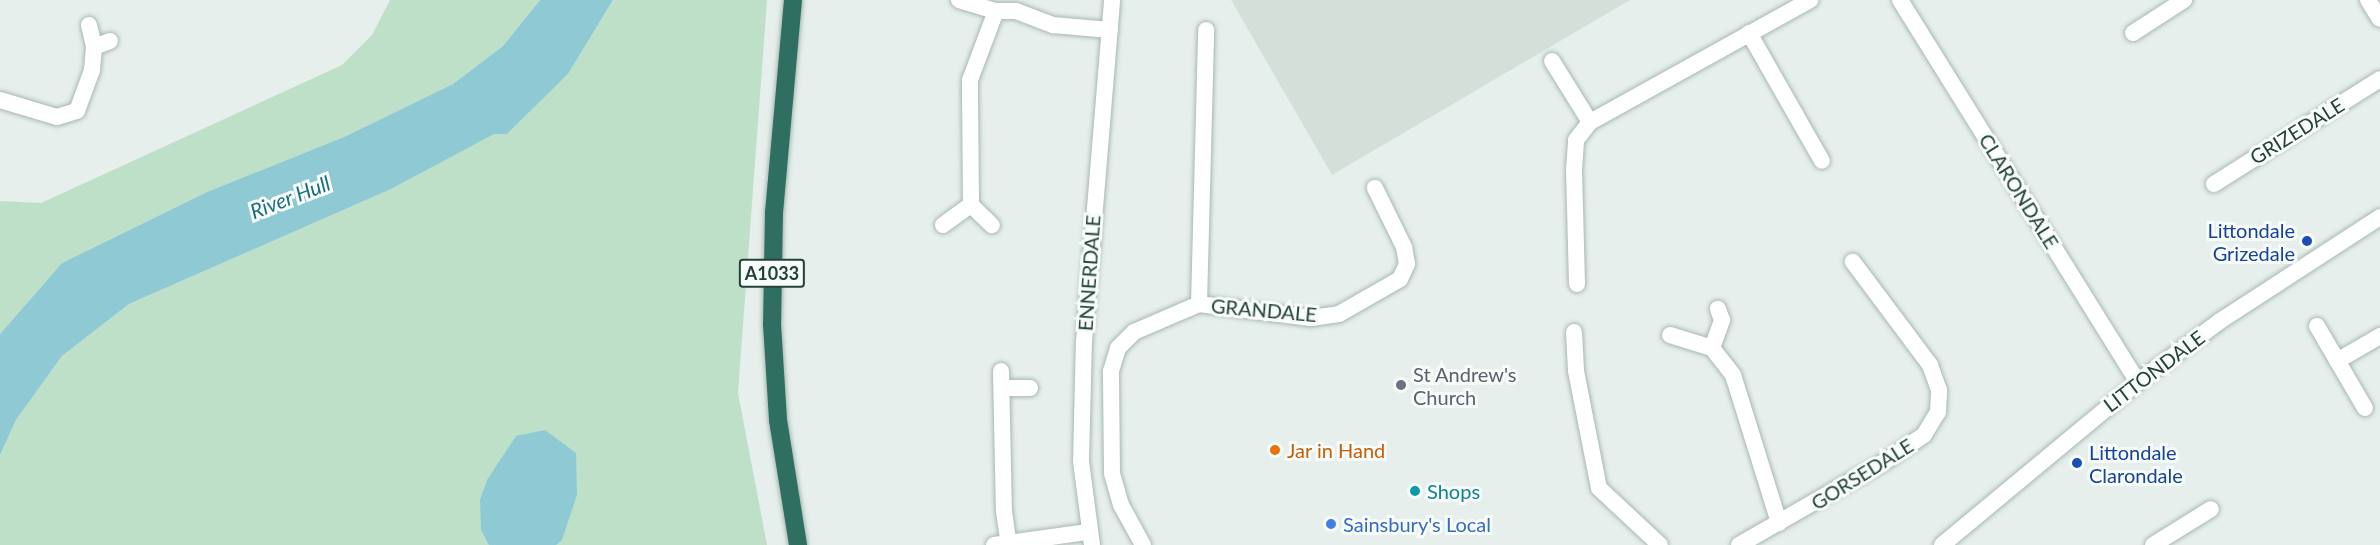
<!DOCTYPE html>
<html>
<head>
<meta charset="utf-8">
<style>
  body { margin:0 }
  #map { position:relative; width:2380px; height:545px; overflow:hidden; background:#e6efeb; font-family:Lato,sans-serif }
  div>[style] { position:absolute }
  .built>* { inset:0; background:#d4dfda }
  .green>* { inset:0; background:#bfe0c8 }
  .water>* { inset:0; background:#8ec9d4 }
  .roads { filter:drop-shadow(0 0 2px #a8b8b2) drop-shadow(0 0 2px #a8b8b2) }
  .minor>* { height:16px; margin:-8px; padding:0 8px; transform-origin:8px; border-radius:8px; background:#fff }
  .highway>* { height:18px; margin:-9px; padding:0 9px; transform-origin:9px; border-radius:9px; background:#2f6f62 }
  .dots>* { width:16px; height:16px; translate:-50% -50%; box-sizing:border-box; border:3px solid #f7fbf9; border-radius:50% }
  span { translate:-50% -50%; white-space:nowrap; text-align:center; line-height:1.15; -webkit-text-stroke:6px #f7fbf9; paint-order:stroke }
  .shield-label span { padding:2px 4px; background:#f7fbf9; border:2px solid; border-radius:4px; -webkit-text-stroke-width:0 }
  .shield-label { font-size:18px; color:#24423a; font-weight:700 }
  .street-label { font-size:20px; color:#24423a }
  .transit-label { font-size:20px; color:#164399 }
  .right { translate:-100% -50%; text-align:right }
  .left { translate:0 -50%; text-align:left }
  .worship-label { font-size:20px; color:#5b616d }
  .food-label { font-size:20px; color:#c56008 }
  .culture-label { font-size:20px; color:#0d838f }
  .shop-label { font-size:20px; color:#366cbe }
  .water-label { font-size:21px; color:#1c6f80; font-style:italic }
</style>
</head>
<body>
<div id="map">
  <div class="built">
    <div style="clip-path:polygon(1231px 0,1630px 0,1332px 175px)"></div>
  </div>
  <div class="green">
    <div style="clip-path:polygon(390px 0,540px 0,503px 46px,453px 84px,344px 137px,207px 192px,62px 263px,0 334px,0 201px,41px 203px,342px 65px,372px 35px)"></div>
    <div style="clip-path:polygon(613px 0,767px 0,738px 393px,767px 545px,0 545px,0 455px,16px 420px,62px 356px,129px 304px,391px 189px,494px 133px,507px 134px,568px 74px)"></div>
  </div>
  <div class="water">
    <div style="clip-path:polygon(540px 0,613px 0,568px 74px,507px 134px,494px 134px,391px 189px,129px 304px,62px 356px,16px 420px,0 455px,0 334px,62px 263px,207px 192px,344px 137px,453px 84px,503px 46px)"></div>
    <div style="clip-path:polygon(545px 430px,576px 453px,577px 495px,562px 540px,556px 545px,489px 545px,481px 530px,480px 500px,487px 480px,516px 436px)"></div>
  </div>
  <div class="roads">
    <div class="minor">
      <div style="left:959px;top:0;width:39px;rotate:17deg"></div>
      <div style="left:996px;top:11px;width:20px"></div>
      <div style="left:1016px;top:11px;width:40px;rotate:21deg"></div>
      <div style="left:1053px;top:25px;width:57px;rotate:5deg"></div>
      <div style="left:1900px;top:0;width:450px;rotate:58.1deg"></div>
      <div style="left:2368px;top:0;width:22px;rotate:58deg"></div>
      <div style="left:89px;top:25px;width:23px;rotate:77deg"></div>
      <div style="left:94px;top:47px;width:17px;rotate:-21deg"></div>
      <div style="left:1749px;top:33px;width:147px;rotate:60.3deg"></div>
      <div style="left:2133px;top:33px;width:61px;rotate:-32.9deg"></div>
      <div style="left:1552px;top:61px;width:72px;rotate:58.1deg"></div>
      <div style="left:0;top:100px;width:59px;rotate:16.6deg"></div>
      <div style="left:57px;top:117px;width:21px;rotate:-17deg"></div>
      <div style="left:77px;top:111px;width:44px;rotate:-69.9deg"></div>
      <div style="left:92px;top:70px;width:23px;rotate:-85deg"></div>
      <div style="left:2214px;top:184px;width:196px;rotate:-32.3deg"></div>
      <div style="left:971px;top:205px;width:125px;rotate:-90.5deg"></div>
      <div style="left:970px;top:80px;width:74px;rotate:-69.4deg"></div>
      <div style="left:943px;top:225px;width:34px;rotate:-36deg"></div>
      <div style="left:971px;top:205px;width:29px;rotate:44deg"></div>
      <div style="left:1577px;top:284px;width:114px;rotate:-91.5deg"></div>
      <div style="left:1574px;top:170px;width:30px;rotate:-86deg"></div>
      <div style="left:1576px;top:140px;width:23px;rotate:-52deg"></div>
      <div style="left:1590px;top:122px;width:252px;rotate:-29deg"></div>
      <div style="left:1199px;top:304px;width:274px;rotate:-88.5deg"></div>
      <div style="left:2317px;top:326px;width:95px;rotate:59.7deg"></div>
      <div style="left:1574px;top:332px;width:39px;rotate:87deg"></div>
      <div style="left:1576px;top:371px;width:119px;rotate:78.9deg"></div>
      <div style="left:1599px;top:488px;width:83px;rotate:43.1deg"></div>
      <div style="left:1670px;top:335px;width:44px;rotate:17.2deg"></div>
      <div style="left:1712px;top:348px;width:34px;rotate:52deg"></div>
      <div style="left:1733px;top:375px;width:155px;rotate:72.7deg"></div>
      <div style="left:1712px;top:348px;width:30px;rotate:-70deg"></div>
      <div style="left:1722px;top:320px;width:12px;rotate:-110deg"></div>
      <div style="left:2337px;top:361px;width:50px;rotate:-30.2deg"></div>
      <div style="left:1001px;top:371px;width:140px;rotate:88.8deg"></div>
      <div style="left:1004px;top:511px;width:30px;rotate:82deg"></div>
      <div style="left:1002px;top:388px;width:28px"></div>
      <div style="left:994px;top:545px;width:95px;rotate:-7.9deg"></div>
      <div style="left:1092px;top:545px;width:85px;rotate:-97.5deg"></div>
      <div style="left:1081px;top:461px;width:119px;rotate:-88.6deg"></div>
      <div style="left:1084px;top:342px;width:343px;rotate:-85.3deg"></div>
      <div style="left:1143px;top:545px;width:46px;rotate:-118.8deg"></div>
      <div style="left:1121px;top:505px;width:33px;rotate:-106deg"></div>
      <div style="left:1112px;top:473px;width:102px;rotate:-90.6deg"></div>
      <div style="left:1111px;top:371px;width:24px;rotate:-73deg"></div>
      <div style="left:1118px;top:348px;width:23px;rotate:-45deg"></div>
      <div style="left:1134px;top:332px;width:71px;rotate:-23.3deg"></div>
      <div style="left:1199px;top:304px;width:113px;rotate:7.1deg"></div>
      <div style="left:1311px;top:318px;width:28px;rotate:-8deg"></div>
      <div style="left:1339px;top:314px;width:70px;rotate:-29.8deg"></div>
      <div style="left:1400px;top:279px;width:17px;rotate:-65deg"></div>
      <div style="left:1407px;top:264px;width:17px;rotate:-100deg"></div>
      <div style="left:1404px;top:247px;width:66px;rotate:-116.2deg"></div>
      <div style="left:1739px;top:545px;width:167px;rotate:-29.8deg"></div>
      <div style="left:1884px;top:462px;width:48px;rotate:-34deg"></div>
      <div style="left:1924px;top:435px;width:27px;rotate:-59deg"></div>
      <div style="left:1938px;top:412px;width:22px;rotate:-87deg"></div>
      <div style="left:1939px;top:390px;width:27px;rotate:-110deg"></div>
      <div style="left:1930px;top:365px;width:129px;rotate:-126.8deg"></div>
      <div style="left:1942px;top:545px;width:255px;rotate:-39.7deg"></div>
      <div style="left:2138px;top:382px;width:102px;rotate:-36.6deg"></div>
      <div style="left:2220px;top:321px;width:191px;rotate:-33deg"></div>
      <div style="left:2153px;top:545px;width:68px;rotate:-31.8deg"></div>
    </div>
    <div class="highway">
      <div style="left:793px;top:0;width:214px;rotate:95.1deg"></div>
      <div style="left:774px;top:213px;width:111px;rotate:91deg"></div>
      <div style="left:772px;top:324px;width:96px;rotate:86.4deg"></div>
      <div style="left:778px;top:420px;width:127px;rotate:80.9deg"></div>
    </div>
  </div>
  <div class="dots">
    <div style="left:2307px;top:241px;background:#1a4fb4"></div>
    <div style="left:1401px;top:385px;background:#6b7280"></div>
    <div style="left:1275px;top:450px;background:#e8710a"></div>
    <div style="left:2077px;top:463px;background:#1a4fb4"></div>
    <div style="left:1415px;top:491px;background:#0f9aa8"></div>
    <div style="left:1331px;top:524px;background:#3f7fe0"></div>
  </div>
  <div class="shield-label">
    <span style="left:772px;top:273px">A1033</span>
  </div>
  <div class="street-label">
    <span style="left:2297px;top:131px;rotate:-32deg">GRIZEDALE</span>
    <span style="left:2019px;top:191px;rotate:58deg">CLARONDALE</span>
    <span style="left:1089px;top:273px;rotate:-86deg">ENNERDALE</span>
    <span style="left:1264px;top:310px;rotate:5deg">GRANDALE</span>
    <span style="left:2154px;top:371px;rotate:-37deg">LITTONDALE</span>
    <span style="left:1862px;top:474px;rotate:-32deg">GORSEDALE</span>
  </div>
  <div class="transit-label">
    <span class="right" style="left:2295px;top:242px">Littondale<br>Grizedale</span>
    <span class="left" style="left:2089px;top:464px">Littondale<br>Clarondale</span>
  </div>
  <div class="worship-label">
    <span class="left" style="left:1413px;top:386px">St Andrew's<br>Church</span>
  </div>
  <div class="food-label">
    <span class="left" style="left:1287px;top:450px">Jar in Hand</span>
  </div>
  <div class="culture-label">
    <span class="left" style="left:1427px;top:491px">Shops</span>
  </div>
  <div class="shop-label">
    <span class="left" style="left:1343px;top:524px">Sainsbury's Local</span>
  </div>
  <div class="water-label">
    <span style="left:290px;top:197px;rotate:-21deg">River Hull</span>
  </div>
</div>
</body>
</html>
